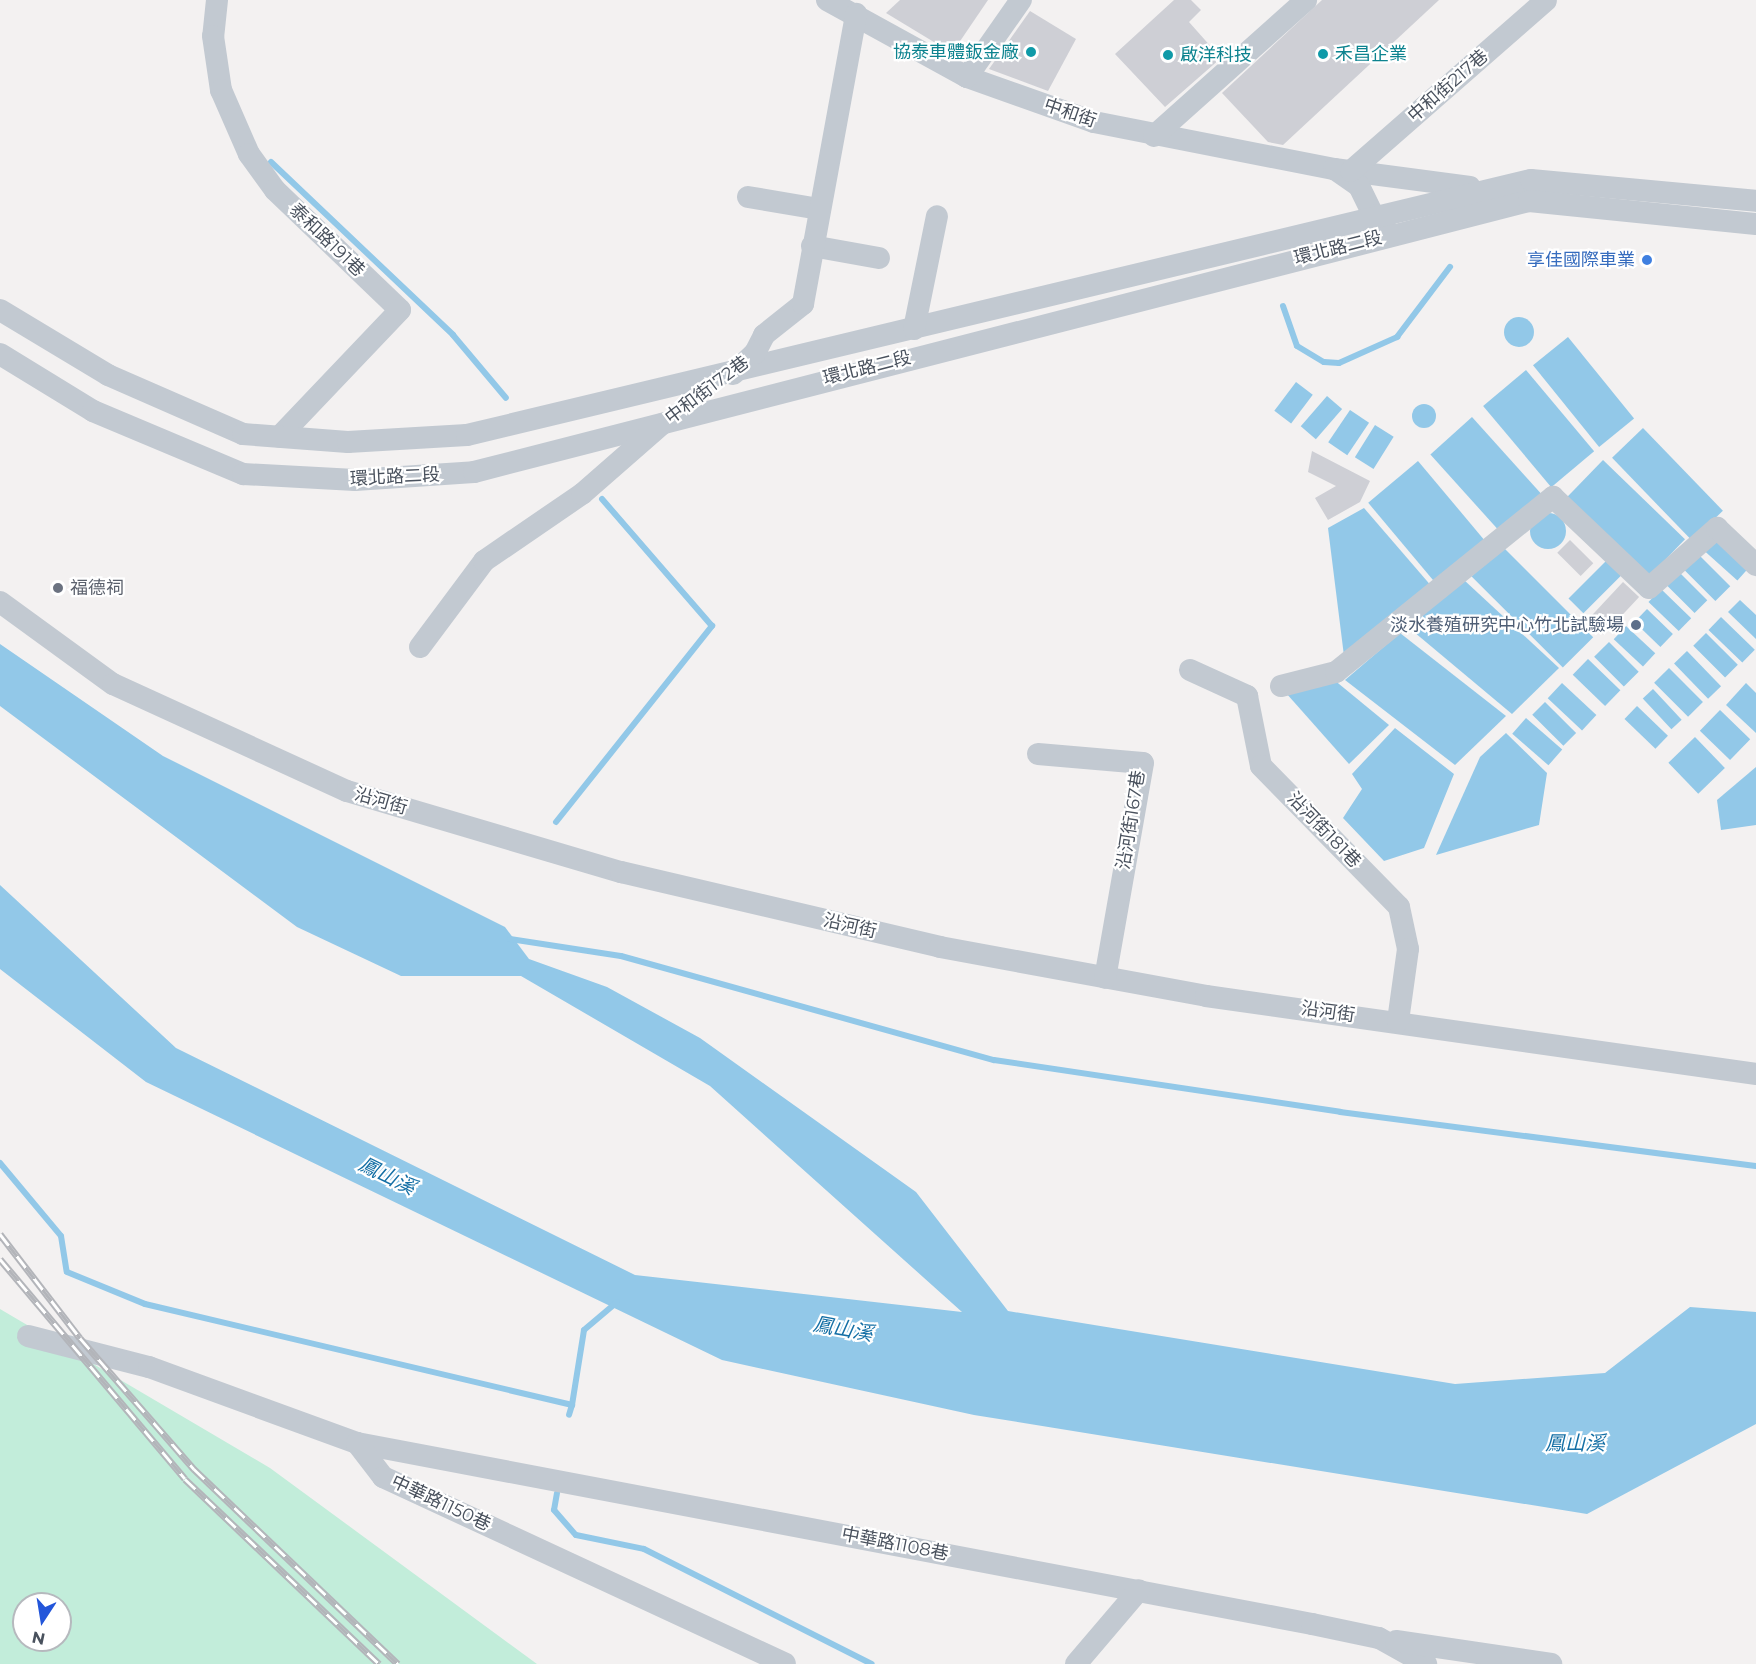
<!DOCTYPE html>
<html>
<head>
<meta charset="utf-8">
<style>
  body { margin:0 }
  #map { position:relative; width:1756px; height:1664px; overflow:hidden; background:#f3f1f1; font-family:Montserrat,"Noto Sans TC",sans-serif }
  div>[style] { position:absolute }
  .green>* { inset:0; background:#c2edda }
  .water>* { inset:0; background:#92c8e8; transform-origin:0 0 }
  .round { border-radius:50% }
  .stream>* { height:6px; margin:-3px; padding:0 3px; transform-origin:3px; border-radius:3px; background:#92c8e8 }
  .building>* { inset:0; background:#cecfd5; transform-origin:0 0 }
  .minor>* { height:22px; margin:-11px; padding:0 11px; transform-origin:11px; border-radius:11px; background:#c2c9d1 }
  .rail>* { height:7px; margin-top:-3.5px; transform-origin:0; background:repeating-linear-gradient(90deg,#fff 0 14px,#b3b5ba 0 28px); box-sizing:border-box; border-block:2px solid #b3b5ba }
  .dots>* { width:16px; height:16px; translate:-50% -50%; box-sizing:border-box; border:3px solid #fff; border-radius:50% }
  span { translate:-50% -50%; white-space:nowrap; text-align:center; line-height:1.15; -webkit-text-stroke:4.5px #fff; paint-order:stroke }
  .culture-label { font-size:18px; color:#0d838f }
  .right { translate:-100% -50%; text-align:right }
  .left { translate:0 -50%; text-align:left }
  .street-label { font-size:18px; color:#49515d }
  .shop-label { font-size:18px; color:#366cbe }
  .worship-label { font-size:18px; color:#5b616d }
  .service-label { font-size:18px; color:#4e5e75 }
  .water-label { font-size:20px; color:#146fa5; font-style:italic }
  .north { position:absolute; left:12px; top:1592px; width:60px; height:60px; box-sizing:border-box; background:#fff; border:2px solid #b6b9be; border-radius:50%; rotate:192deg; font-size:16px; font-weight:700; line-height:24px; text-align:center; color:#49515d }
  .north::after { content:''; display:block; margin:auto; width:21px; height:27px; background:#2356da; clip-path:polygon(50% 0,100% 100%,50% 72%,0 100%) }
</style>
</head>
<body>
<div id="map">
  <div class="green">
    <div style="clip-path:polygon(evenodd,0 1309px,270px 1468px,537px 1664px,0 1664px,0 1309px,24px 1604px,60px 1604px,60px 1640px,24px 1640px,24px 1604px)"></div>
  </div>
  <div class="water">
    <div class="round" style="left:1504px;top:317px;width:30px;height:30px"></div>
    <div style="left:1568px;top:337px;width:105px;height:45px;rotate:51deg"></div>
    <div style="left:1526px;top:370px;width:106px;height:56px;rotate:50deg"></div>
    <div style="left:1296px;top:382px;width:21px;height:36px;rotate:37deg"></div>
    <div style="left:1327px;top:396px;width:20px;height:40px;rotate:41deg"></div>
    <div class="round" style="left:1412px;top:404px;width:24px;height:24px"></div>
    <div style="left:1350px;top:410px;width:23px;height:39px;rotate:34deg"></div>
    <div style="left:1472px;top:417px;width:104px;height:56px;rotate:48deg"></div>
    <div style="left:1375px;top:425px;width:22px;height:38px;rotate:32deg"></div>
    <div style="left:1643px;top:428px;width:115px;height:43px;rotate:46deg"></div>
    <div style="left:1603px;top:460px;width:114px;height:54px;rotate:44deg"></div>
    <div style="left:1418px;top:461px;width:105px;height:65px;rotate:50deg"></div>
    <div style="clip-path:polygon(1364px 508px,1433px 588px,1344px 656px,1328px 528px)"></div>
    <div class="round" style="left:1530px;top:513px;width:36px;height:36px"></div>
    <div style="left:1716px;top:537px;width:45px;height:18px;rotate:42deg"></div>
    <div style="left:1502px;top:546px;width:129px;height:43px;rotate:45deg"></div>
    <div style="left:1697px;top:553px;width:47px;height:21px;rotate:45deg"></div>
    <div style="left:1606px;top:561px;width:21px;height:53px;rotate:45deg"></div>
    <div style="left:1679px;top:572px;width:40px;height:18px;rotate:45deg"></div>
    <div style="clip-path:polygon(1464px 580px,1559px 668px,1512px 714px,1408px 627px)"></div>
    <div style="left:1661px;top:589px;width:42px;height:18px;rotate:44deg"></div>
    <div style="clip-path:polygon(1740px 600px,1756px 615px,1756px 639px,1728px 612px)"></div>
    <div style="left:1647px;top:609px;width:36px;height:18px;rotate:44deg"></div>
    <div style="left:1721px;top:617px;width:47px;height:18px;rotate:44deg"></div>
    <div style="left:1626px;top:626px;width:40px;height:18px;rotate:43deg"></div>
    <div style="clip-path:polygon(1400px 633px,1506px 716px,1455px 765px,1345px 680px)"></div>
    <div style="left:1706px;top:633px;width:45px;height:18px;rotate:45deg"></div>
    <div style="left:1609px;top:642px;width:42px;height:21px;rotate:45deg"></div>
    <div style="clip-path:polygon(0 644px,163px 756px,505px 927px,529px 959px,607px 987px,700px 1038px,916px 1192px,1008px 1311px,1455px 1384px,1605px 1373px,1690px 1307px,1756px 1312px,1756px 1424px,1587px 1514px,974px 1415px,722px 1360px,146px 1082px,0 969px,0 885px,176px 1048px,635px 1275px,962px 1312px,710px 1086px,521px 976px,401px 976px,297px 927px,0 706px)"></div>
    <div style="left:1687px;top:651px;width:49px;height:18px;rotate:46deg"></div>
    <div style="left:1588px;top:659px;width:45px;height:22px;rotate:44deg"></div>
    <div style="left:1669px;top:668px;width:48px;height:21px;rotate:45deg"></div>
    <div style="clip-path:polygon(1333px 679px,1389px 725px,1349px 764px,1286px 693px)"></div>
    <div style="left:1562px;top:683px;width:47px;height:21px;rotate:43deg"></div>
    <div style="clip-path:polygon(1746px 683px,1756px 693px,1756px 733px,1726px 705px)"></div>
    <div style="left:1653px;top:689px;width:42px;height:14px;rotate:47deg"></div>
    <div style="left:1545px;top:702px;width:44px;height:18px;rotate:45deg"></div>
    <div style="left:1637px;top:706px;width:43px;height:18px;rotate:44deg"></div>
    <div style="left:1720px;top:710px;width:42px;height:29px;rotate:44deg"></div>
    <div style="left:1526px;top:718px;width:48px;height:21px;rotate:41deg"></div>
    <div style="clip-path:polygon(1395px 728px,1454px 774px,1424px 848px,1384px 861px,1343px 818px,1362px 789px,1352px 774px)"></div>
    <div style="clip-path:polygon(1506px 733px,1547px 773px,1539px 825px,1436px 855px,1480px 757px)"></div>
    <div style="left:1695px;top:737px;width:43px;height:37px;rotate:46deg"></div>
    <div style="clip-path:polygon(1756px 767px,1756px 825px,1721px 830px,1717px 800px)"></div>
  </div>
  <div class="stream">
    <div style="left:271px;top:162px;width:251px;rotate:43.5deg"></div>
    <div style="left:453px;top:335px;width:82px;rotate:49.9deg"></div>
    <div style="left:1283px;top:306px;width:42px;rotate:70.7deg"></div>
    <div style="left:1297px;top:346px;width:31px;rotate:31deg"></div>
    <div style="left:1324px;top:362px;width:15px;rotate:4deg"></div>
    <div style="left:1339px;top:363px;width:64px;rotate:-24.1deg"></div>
    <div style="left:1397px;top:337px;width:88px;rotate:-52.9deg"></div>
    <div style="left:556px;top:822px;width:251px;rotate:-51.5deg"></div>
    <div style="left:712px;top:626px;width:168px;rotate:-130.9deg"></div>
    <div style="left:510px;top:939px;width:112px;rotate:8.7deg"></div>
    <div style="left:621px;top:956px;width:387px;rotate:15.6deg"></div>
    <div style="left:994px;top:1060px;width:350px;rotate:8.5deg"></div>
    <div style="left:1340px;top:1112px;width:419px;rotate:7.4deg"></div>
    <div style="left:0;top:1163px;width:95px;rotate:50.1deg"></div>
    <div style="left:61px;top:1236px;width:36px;rotate:81deg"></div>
    <div style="left:67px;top:1272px;width:84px;rotate:22.3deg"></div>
    <div style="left:145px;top:1304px;width:439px;rotate:13.3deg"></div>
    <div style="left:572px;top:1405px;width:10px;rotate:107deg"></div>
    <div style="left:572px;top:1405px;width:76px;rotate:-80.9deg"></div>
    <div style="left:584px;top:1330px;width:43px;rotate:-40.3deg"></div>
    <div style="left:557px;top:1493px;width:17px;rotate:100deg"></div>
    <div style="left:554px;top:1510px;width:33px;rotate:49deg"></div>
    <div style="left:576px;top:1535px;width:69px;rotate:11.6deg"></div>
    <div style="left:644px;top:1549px;width:255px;rotate:26.8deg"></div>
  </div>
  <div class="building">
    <div style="clip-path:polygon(900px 0,988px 0,952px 53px,886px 13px)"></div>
    <div style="clip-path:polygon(1174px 0,1191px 0,1201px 10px,1189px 22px,1221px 58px,1165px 107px,1115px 54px)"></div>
    <div style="clip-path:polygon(1322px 0,1439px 0,1283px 145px,1268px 142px,1222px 93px)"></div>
    <div style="clip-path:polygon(1030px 11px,1076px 39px,1048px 91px,989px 69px)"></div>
    <div style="clip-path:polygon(1312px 451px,1370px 481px,1360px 502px,1328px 520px,1315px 498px,1336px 486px,1308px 472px)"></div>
    <div style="left:1570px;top:540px;width:33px;height:18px;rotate:45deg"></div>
    <div style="left:1623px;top:582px;width:22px;height:52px;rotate:43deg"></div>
  </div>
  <div class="minor">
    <div style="left:217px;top:0;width:36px;rotate:96deg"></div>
    <div style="left:213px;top:36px;width:55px;rotate:81.6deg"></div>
    <div style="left:221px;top:90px;width:70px;rotate:66.4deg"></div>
    <div style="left:249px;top:154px;width:44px;rotate:54.2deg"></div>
    <div style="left:275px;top:190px;width:173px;rotate:43.8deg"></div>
    <div style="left:400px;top:310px;width:175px;rotate:133.6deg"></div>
    <div style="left:827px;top:0;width:160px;rotate:28.8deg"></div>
    <div style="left:967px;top:77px;width:135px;rotate:19.5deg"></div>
    <div style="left:1094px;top:122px;width:245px;rotate:11.1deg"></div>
    <div style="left:1334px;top:169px;width:137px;rotate:7.5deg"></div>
    <div style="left:967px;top:77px;width:94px;rotate:-55deg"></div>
    <div style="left:1154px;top:136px;width:204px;rotate:-41.8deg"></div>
    <div style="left:1336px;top:170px;width:28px;rotate:35deg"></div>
    <div style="left:1359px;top:186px;width:32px;rotate:64deg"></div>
    <div style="left:1373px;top:215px;width:14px;rotate:34deg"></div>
    <div style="left:1351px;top:171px;width:259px;rotate:-41.2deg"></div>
    <div style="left:748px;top:197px;width:72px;rotate:9.6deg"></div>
    <div style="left:812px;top:246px;width:68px;rotate:10.2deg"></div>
    <div style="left:0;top:310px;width:126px;rotate:31deg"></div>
    <div style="left:108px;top:375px;width:147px;rotate:23.6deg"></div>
    <div style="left:243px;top:434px;width:105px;rotate:4.4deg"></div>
    <div style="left:348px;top:442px;width:119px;rotate:-3.4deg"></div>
    <div style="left:467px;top:435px;width:1094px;rotate:-13.48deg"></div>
    <div style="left:1531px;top:180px;width:226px;rotate:5.3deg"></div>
    <div style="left:914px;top:329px;width:115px;rotate:-78.5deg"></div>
    <div style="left:0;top:354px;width:109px;rotate:31.5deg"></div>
    <div style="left:93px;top:411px;width:163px;rotate:22.8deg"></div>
    <div style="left:243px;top:474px;width:112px;rotate:3.1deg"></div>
    <div style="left:355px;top:480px;width:119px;rotate:-3.8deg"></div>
    <div style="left:474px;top:472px;width:1089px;rotate:-14.41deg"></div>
    <div style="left:1529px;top:201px;width:228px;rotate:5.8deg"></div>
    <div style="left:733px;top:374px;width:30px;rotate:-44deg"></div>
    <div style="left:755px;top:353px;width:20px;rotate:-63deg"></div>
    <div style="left:764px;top:335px;width:50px;rotate:-38.5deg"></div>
    <div style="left:803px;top:304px;width:295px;rotate:-79.6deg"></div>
    <div style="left:0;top:602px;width:140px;rotate:36deg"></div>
    <div style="left:113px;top:684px;width:257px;rotate:24.6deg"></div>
    <div style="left:347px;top:791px;width:286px;rotate:16.5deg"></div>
    <div style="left:621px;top:872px;width:328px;rotate:13.2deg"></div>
    <div style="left:940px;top:947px;width:270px;rotate:10.4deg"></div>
    <div style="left:1206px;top:996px;width:556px;rotate:8.07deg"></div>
    <div style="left:420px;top:647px;width:107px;rotate:-53.3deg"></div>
    <div style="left:484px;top:561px;width:119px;rotate:-34.4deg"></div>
    <div style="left:582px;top:494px;width:106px;rotate:-41.2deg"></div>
    <div style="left:1190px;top:670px;width:63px;rotate:24.5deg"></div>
    <div style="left:1247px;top:696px;width:71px;rotate:78.7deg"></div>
    <div style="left:1261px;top:766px;width:197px;rotate:45.6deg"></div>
    <div style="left:1399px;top:907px;width:43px;rotate:77.9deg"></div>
    <div style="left:1408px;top:949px;width:73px;rotate:97.9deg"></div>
    <div style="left:1281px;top:686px;width:57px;rotate:-14.3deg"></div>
    <div style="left:1336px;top:672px;width:279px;rotate:-38.9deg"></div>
    <div style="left:1553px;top:497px;width:132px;rotate:43.5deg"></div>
    <div style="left:1649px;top:588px;width:91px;rotate:-41.4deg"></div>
    <div style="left:1717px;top:528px;width:54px;rotate:43.5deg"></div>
    <div style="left:1038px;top:754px;width:105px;rotate:4.9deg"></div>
    <div style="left:1143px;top:763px;width:218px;rotate:100deg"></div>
    <div style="left:28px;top:1336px;width:125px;rotate:14.4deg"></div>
    <div style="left:149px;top:1367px;width:221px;rotate:20.1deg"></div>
    <div style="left:357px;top:1443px;width:972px;rotate:10.73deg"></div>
    <div style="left:1312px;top:1624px;width:68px;rotate:11.8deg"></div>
    <div style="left:1379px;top:1638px;width:54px;rotate:29deg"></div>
    <div style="left:357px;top:1443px;width:43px;rotate:52.6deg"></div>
    <div style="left:383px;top:1477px;width:443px;rotate:24.9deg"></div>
    <div style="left:1396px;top:1641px;width:157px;rotate:8.4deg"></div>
    <div style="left:1076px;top:1664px;width:97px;rotate:-49.6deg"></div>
  </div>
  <div class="rail">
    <div style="left:0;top:1234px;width:131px;rotate:52.4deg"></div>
    <div style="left:80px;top:1338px;width:174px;rotate:49deg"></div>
    <div style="left:194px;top:1469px;width:282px;rotate:43.7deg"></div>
    <div style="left:0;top:1259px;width:287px;rotate:49.9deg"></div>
    <div style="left:185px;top:1479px;width:268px;rotate:43.6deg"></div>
  </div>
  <div class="dots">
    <div style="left:1031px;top:52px;background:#0f9aa8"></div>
    <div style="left:1323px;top:54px;background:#0f9aa8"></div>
    <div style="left:1168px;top:55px;background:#0f9aa8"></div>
    <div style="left:1647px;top:260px;background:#3f7fe0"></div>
    <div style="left:58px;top:588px;background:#6b7280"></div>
    <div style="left:1636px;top:625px;background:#5c6f8a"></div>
  </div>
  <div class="culture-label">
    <span class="right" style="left:1019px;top:52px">協泰車體鈑金廠</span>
    <span class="left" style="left:1335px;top:54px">禾昌企業</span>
    <span class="left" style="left:1180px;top:55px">啟洋科技</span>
  </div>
  <div class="street-label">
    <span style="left:1448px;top:86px;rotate:-41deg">中和街217巷</span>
    <span style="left:1070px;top:113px;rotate:19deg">中和街</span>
    <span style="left:327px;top:240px;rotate:44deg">泰和路191巷</span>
    <span style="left:1338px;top:248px;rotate:-14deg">環北路二段</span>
    <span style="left:867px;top:368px;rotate:-14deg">環北路二段</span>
    <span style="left:707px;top:390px;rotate:-37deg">中和街172巷</span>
    <span style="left:395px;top:477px;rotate:-3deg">環北路二段</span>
    <span style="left:381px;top:801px;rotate:16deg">沿河街</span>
    <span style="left:1131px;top:820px;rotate:-81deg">沿河街167巷</span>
    <span style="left:1324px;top:830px;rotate:46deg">沿河街181巷</span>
    <span style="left:850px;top:926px;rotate:13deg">沿河街</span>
    <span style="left:1328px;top:1012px;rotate:8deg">沿河街</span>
    <span style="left:441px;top:1503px;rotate:25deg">中華路1150巷</span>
    <span style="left:895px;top:1544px;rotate:11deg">中華路1108巷</span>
  </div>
  <div class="shop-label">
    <span class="right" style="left:1635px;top:260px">享佳國際車業</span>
  </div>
  <div class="worship-label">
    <span class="left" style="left:70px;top:588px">福德祠</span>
  </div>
  <div class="service-label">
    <span class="right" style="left:1624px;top:625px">淡水養殖研究中心竹北試驗場</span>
  </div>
  <div class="water-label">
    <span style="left:387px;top:1176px;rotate:26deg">鳳山溪</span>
    <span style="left:843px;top:1329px;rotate:10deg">鳳山溪</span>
    <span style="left:1575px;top:1443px">鳳山溪</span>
  </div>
  <div class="north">N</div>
</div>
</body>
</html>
